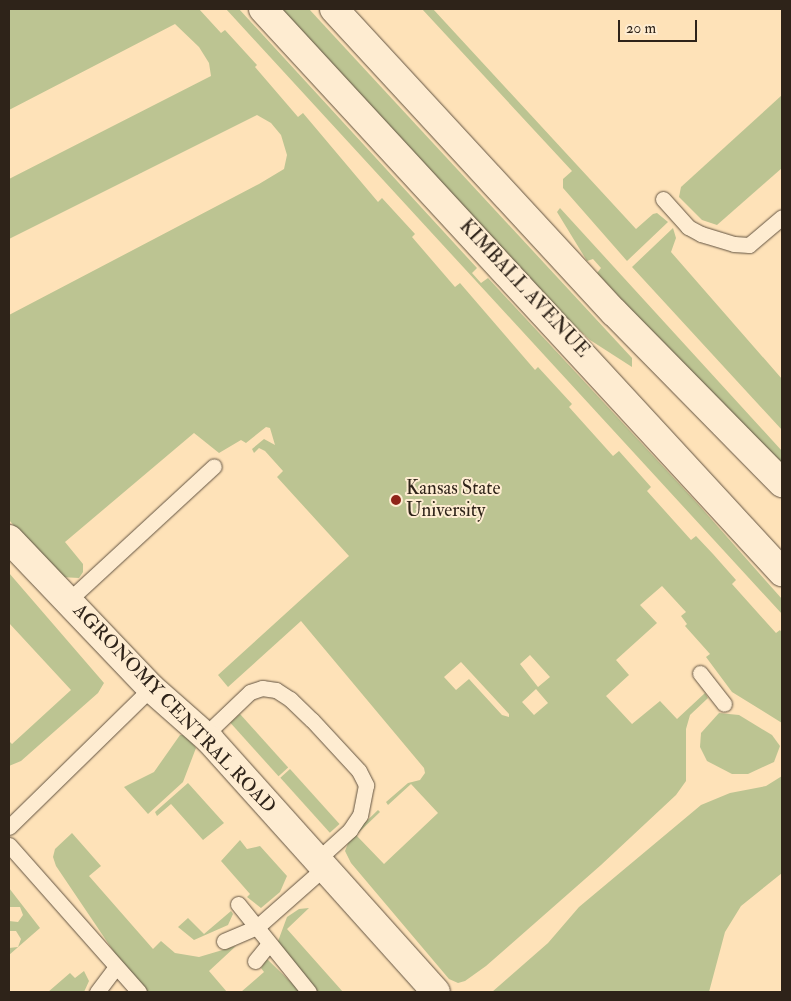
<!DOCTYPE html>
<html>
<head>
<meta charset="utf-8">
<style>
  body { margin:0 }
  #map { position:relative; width:791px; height:1001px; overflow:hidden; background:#fee2b8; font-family:"IM FELL Double Pica",serif }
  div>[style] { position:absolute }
  .green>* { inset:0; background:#bcc492; transform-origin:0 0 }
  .roads { filter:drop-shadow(0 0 1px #625341) drop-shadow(0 0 1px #625341) }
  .lane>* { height:15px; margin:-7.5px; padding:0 7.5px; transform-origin:7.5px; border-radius:7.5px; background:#feecd1 }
  .street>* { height:28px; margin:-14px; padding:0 14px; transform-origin:14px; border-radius:14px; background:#feecd1 }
  .secondary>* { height:28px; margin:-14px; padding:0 14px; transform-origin:14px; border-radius:14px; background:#feecd1 }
  .dots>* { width:14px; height:14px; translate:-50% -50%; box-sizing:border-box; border:2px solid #feecd1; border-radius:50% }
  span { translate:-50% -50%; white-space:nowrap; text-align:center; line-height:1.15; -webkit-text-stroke:4px #feecd1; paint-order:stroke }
  .street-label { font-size:19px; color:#2e2319 }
  .poi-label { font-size:19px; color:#2e2319 }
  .left { translate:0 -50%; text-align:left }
  .frame { position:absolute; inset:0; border:10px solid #2e2319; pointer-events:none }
  .scale { position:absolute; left:618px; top:20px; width:79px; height:22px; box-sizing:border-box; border:2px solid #2e2319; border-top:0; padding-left:6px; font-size:15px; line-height:18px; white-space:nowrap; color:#2e2319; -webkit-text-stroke:4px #feecd1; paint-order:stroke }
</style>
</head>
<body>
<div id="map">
  <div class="green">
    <div style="clip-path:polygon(evenodd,9px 9px,199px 9px,221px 33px,225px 30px,257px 65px,255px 67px,298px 117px,303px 113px,378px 202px,382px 198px,415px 234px,412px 237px,455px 287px,460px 283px,535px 370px,538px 367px,572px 404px,569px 407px,613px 456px,619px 451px,651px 487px,647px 491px,691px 540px,696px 536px,713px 554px,736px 580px,732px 584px,776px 633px,780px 630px,782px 633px,782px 723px,732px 692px,706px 657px,710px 654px,685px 626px,687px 624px,681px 616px,686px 612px,662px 586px,640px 605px,657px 623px,616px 660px,629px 675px,606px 696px,632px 724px,660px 701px,677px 719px,705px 693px,708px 698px,690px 715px,686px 729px,686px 781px,676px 795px,601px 865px,486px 966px,465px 981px,458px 983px,449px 979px,351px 863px,345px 851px,351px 836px,378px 810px,380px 812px,356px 835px,384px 864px,438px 813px,411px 784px,388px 805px,386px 802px,408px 783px,420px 780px,425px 773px,424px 768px,301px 621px,228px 687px,218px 675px,349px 556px,277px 477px,283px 471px,265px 451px,259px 448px,254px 453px,252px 449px,264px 439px,275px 445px,270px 428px,266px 427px,246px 443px,241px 440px,219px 453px,194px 433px,65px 542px,83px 564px,83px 572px,79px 578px,60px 577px,9px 520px,9px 315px,259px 184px,284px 169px,287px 155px,281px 135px,271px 123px,257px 115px,9px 239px,9px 179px,211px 76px,209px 63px,199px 47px,175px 24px,9px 110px,9px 9px,530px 655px,550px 677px,538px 687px,520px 664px,530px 655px,9px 9px,461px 662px,509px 714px,509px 717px,502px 715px,469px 679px,456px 690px,444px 677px,461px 662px,9px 9px,536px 689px,548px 703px,534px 715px,522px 702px,536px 689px)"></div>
    <div style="clip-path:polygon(226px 9px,239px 9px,477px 268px,472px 273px,481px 283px,488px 278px,697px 503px,782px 599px,782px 614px)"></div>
    <div style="clip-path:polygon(281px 9px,309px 9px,632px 358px,632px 367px,590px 340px,556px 308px)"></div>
    <div style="clip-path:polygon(422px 9px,433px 9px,636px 229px,653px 214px,657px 213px,668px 222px,627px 261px,563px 188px,563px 179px,572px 171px)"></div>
    <div style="clip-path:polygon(782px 95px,782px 168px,717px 225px,702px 220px,679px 197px,681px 187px)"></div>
    <div style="clip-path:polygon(560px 208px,782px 451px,782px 472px,597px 273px,601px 268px,593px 259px,587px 261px,557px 212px)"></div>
    <div style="clip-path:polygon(673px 228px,676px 238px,671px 252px,782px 379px,782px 430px,632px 267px)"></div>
    <div style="clip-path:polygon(9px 573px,104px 683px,98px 693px,21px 761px,9px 766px,9px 741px,12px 744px,71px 690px,9px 623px)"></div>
    <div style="clip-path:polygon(719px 713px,739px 715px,772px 735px,780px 746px,774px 762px,748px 774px,732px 774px,707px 761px,700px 747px,701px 733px)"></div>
    <div style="left:240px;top:714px;width:72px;height:13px;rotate:48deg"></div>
    <div style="clip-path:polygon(180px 735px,186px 735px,196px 748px,183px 782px,148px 814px,124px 787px,154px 772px)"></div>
    <div style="left:290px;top:769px;width:74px;height:13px;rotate:48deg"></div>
    <div style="clip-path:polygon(782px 776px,782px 873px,741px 906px,725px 932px,709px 992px,492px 992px,548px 943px,579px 907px,701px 805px,730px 793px,766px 786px)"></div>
    <div style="clip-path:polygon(188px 783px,224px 823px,203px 840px,171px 804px,157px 816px,155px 812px)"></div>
    <div style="clip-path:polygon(72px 833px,101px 866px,89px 876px,153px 949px,161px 941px,175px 953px,199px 957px,236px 946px,209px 971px,227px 992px,141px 992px,56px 866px,53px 857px,55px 849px)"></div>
    <div style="clip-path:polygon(240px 840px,247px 849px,260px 846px,287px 876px,280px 892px,261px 908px,247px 897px,250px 894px,221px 861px)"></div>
    <div style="clip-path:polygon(9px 888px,40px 928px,9px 955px,9px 948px,18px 947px,21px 939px,16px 931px,9px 931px,9px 921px,18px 922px,23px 915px,20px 907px,9px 907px)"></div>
    <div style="clip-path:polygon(309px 908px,287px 929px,343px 992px,315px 992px,277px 944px,287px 917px,299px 909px)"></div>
    <div style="clip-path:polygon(231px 911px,233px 914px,228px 925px,194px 940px,178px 927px,188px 918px,204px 934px)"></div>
    <div style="clip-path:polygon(267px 959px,301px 992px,241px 992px,264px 972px,261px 968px)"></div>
    <div style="clip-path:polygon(84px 971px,89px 981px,84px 992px,48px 992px,70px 973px,75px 978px)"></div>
  </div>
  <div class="roads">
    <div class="lane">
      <div style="left:663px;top:199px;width:38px;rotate:48deg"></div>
      <div style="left:688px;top:227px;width:15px;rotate:28deg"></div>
      <div style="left:701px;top:234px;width:34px;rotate:17deg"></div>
      <div style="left:734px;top:244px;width:15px;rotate:4deg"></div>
      <div style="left:749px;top:245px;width:43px;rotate:-40.3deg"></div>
      <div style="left:69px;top:600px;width:197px;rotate:-42.7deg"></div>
      <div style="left:700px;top:673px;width:39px;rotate:52deg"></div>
      <div style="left:205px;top:735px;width:62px;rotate:-43.7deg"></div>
      <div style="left:250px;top:692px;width:13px;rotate:-18deg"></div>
      <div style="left:262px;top:688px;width:14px;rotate:8deg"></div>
      <div style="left:276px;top:690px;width:17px;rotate:33deg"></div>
      <div style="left:290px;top:699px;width:30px;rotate:44deg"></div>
      <div style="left:312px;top:720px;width:69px;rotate:47.3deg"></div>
      <div style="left:359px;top:771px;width:16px;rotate:63deg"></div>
      <div style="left:366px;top:785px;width:31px;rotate:101deg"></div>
      <div style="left:360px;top:815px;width:18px;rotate:124deg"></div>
      <div style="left:350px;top:830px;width:45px;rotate:137.7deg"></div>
      <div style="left:9px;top:827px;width:199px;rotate:-44.4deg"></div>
      <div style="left:9px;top:845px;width:196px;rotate:48.5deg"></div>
      <div style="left:238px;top:904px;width:113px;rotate:51.1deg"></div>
      <div style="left:224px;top:941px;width:36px;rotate:-23deg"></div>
      <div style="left:257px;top:927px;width:89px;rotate:-41.4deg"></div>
      <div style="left:255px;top:961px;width:22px;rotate:-51deg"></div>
      <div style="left:97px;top:992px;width:31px;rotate:-53deg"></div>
    </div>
    <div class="street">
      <div style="left:9px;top:539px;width:206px;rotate:46.4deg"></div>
      <div style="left:151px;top:688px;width:79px;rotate:41.4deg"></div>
      <div style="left:210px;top:740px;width:338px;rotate:48.1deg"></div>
    </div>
    <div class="secondary">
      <div style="left:263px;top:9px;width:766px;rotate:47.33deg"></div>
      <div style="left:334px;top:9px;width:413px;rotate:47.3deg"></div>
      <div style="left:614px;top:312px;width:240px;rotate:45.5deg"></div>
    </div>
  </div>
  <div class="dots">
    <div style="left:396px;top:500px;background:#8f2418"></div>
  </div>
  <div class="street-label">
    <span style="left:524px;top:289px;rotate:47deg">KIMBALL AVENUE</span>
    <span style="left:174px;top:709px;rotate:46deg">AGRONOMY CENTRAL ROAD</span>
  </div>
  <div class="poi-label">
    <span class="left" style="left:406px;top:500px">Kansas State<br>University</span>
  </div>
  <div class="frame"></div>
  <div class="scale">20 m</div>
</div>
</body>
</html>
